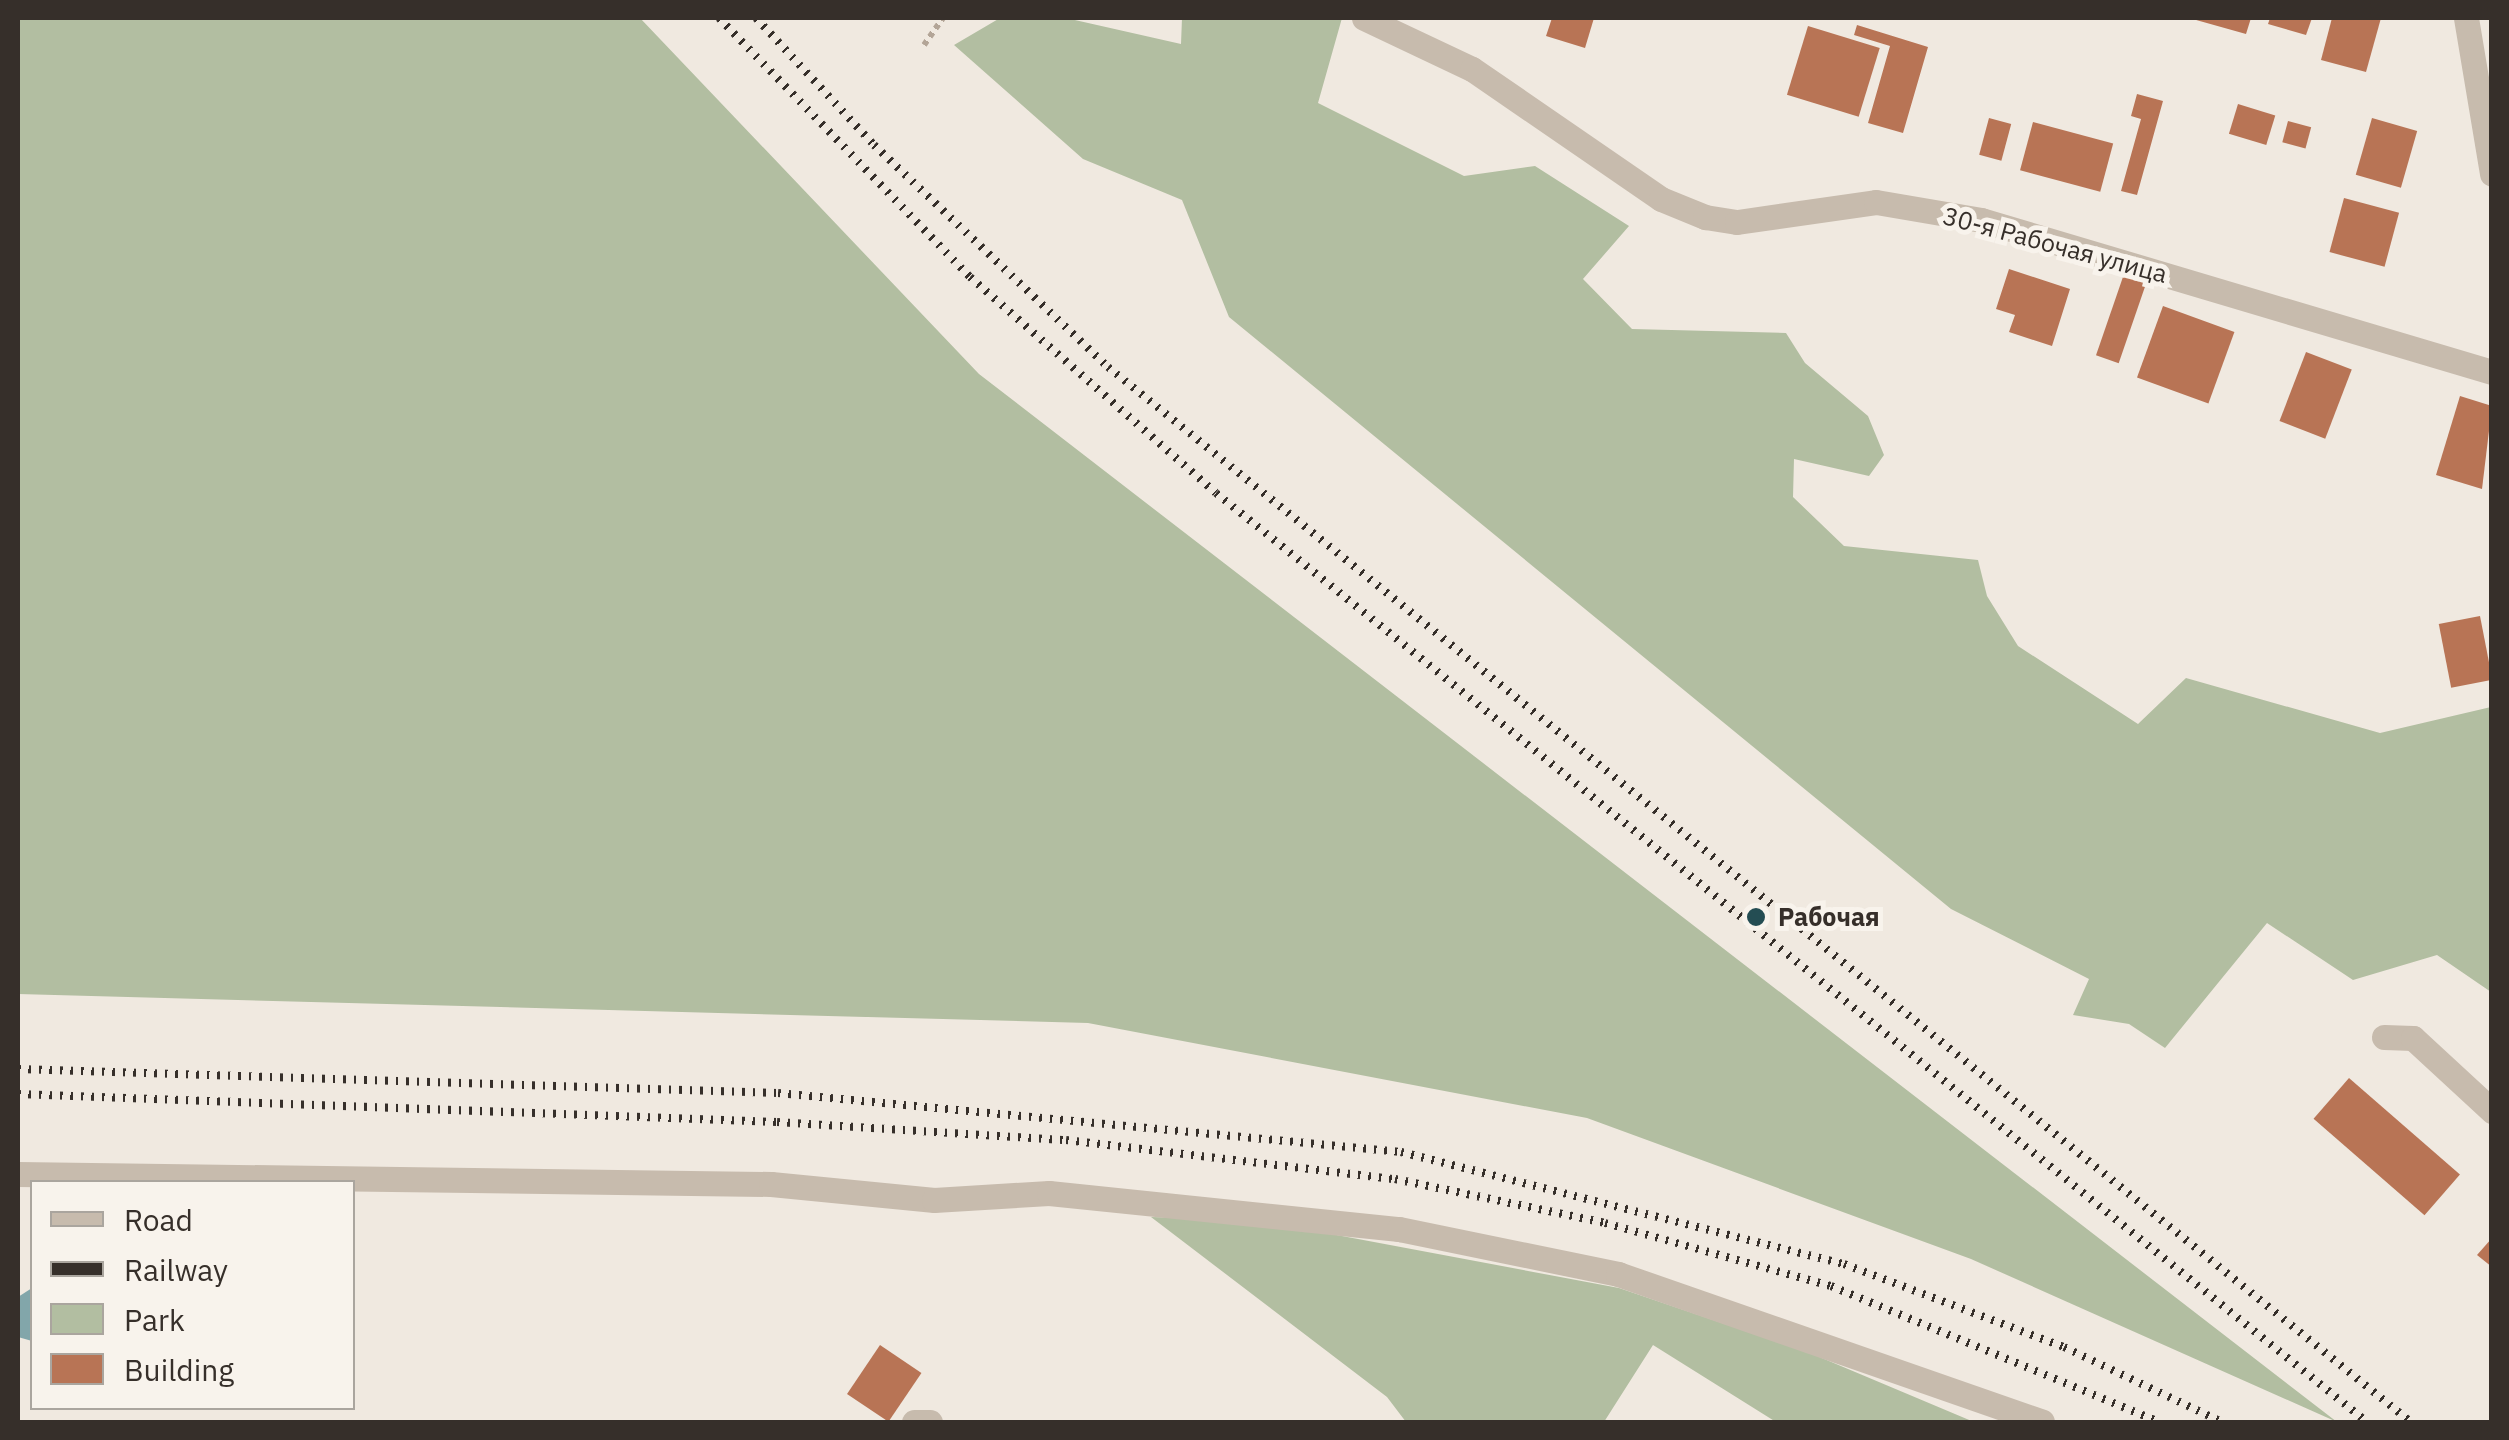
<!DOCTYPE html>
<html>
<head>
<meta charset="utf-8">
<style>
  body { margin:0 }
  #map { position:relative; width:2509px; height:1440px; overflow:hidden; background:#f0e9e0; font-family:"IBM Plex Sans",sans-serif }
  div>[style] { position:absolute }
  .green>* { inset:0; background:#b2bea1 }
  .water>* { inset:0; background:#82a6aa }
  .building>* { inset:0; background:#b87455; transform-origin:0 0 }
  .path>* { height:6px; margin-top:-3px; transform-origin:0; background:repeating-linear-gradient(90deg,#b3a597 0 5px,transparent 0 10px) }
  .minor>* { height:25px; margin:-12.5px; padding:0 12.5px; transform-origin:12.5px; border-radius:12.5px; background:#c7bbad }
  .rail>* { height:8px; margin-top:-4px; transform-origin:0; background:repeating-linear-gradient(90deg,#362f2a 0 2.5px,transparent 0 10.5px) }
  .dots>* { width:28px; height:28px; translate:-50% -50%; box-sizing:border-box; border:5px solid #f8f3ec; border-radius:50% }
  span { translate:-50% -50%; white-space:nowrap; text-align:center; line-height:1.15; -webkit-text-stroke:10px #f8f3ec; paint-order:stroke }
  .street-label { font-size:25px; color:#362f2a }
  .poi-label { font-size:25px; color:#362f2a; font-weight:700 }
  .left { translate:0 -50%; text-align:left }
  .frame { position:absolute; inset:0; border:20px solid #362f2a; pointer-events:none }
  .legend { position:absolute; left:30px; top:1180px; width:325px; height:230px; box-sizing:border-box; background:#f8f3ec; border:2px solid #aaa59e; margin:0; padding:12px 18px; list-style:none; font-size:30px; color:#362f2a }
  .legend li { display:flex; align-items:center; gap:20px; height:50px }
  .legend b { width:50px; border:2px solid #aaa59e }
</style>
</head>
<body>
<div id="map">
  <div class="green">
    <div style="clip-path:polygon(18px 18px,640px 18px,979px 374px,2337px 1422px,1971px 1259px,1587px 1118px,1088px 1023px,18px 994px)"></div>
    <div style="clip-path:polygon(1000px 18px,1066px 18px,1181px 44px,1182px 18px,1342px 18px,1318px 103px,1464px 176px,1535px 166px,1629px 226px,1583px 279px,1632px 329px,1786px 333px,1805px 363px,1868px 416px,1884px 455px,1869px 476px,1794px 459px,1793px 497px,1844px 546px,1978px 560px,1987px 596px,2018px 646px,2138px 724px,2186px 678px,2380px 733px,2491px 707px,2491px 992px,2437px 955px,2353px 980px,2267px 923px,2165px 1048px,2129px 1024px,2073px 1015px,2089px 979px,1951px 909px,1229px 317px,1182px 200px,1083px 159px,954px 45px)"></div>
    <div style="clip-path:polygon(1151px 1217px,1256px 1220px,1619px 1288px,1810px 1353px,1974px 1422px,1776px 1422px,1653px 1345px,1604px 1422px,1406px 1422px,1387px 1397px)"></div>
  </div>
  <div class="water">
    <div style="clip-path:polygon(32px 1288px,32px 1341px,18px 1337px,18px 1297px)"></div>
  </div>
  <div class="building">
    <div style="clip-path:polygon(1552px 18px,1594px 18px,1585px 48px,1546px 36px)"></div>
    <div style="clip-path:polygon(2189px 18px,2251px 18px,2246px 34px)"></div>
    <div style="clip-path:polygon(2270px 18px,2312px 18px,2306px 35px,2268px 24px)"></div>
    <div style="clip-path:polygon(2332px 18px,2381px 18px,2366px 72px,2321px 60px)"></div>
    <div style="clip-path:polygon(1857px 25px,1928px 47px,1903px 133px,1868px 123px,1890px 46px,1854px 35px)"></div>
    <div style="left:1808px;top:26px;width:75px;height:72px;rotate:17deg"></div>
    <div style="clip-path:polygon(2137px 94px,2163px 101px,2137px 195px,2121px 191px,2141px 119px,2131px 116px)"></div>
    <div style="left:2238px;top:104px;width:39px;height:31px;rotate:17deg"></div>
    <div style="left:1989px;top:118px;width:23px;height:38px;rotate:15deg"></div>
    <div style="left:2372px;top:118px;width:47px;height:59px;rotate:16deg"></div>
    <div style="left:2288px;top:121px;width:24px;height:22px;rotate:15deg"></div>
    <div style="left:2033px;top:122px;width:83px;height:50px;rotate:15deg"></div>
    <div style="left:2344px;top:198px;width:57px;height:56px;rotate:15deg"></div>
    <div style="clip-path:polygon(2009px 269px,2070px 289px,2052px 346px,2009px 332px,2015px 315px,1996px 309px)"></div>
    <div style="left:2124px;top:274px;width:24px;height:86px;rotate:19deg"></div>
    <div style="left:2163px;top:306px;width:76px;height:76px;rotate:20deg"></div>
    <div style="left:2306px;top:352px;width:49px;height:74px;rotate:21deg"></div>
    <div style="clip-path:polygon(2460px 396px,2492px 406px,2482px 489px,2436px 475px)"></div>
    <div style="left:2480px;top:616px;width:65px;height:42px;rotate:79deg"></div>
    <div style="left:2349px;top:1078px;width:147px;height:54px;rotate:41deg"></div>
    <div style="clip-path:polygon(2492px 1238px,2492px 1267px,2477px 1255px)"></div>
    <div style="left:880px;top:1345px;width:50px;height:59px;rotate:34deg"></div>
  </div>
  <div class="path">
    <div style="left:924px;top:45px;width:33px;rotate:-55deg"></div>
  </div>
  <div class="minor">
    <div style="left:1364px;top:18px;width:119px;rotate:25.3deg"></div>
    <div style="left:1472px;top:69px;width:229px;rotate:34.5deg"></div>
    <div style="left:1661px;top:199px;width:48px;rotate:22.2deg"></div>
    <div style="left:1705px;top:217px;width:32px;rotate:9deg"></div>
    <div style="left:1737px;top:222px;width:140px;rotate:-8.2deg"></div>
    <div style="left:1876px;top:202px;width:107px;rotate:9.7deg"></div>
    <div style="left:1981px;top:220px;width:533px;rotate:16.57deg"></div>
    <div style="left:2466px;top:18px;width:158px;rotate:80.5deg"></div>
    <div style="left:2384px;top:1037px;width:29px;rotate:2deg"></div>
    <div style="left:2413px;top:1038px;width:108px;rotate:42.7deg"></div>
    <div style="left:18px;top:1174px;width:753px;rotate:0.76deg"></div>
    <div style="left:771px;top:1184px;width:164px;rotate:5.6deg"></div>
    <div style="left:934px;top:1200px;width:115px;rotate:-3.5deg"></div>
    <div style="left:1049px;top:1193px;width:352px;rotate:5.9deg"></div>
    <div style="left:1399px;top:1229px;width:224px;rotate:11.6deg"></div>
    <div style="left:1618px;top:1274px;width:449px;rotate:19.2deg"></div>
    <div style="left:914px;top:1422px;width:16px"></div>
  </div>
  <div class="rail">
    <div style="left:719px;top:18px;width:361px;rotate:45.9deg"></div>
    <div style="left:970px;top:277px;width:327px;rotate:41.3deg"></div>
    <div style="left:1216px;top:493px;width:1479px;rotate:38.91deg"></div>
    <div style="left:756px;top:18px;width:173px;rotate:47.1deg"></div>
    <div style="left:874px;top:145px;width:323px;rotate:43.5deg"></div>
    <div style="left:1108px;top:367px;width:1677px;rotate:39deg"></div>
    <div style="left:18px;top:1069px;width:760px;rotate:1.81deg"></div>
    <div style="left:778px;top:1093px;width:626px;rotate:5.41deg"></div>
    <div style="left:1401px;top:1152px;width:457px;rotate:14.2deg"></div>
    <div style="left:1844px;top:1264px;width:235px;rotate:20.7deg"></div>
    <div style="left:2064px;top:1347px;width:175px;rotate:25.4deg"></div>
    <div style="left:18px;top:1094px;width:760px;rotate:2.11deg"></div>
    <div style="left:777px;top:1122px;width:290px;rotate:3.6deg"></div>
    <div style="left:1066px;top:1140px;width:331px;rotate:6.8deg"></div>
    <div style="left:1395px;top:1179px;width:215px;rotate:11.8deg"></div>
    <div style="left:1605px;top:1223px;width:235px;rotate:15.6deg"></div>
    <div style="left:1831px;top:1286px;width:356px;rotate:22.5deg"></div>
  </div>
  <div class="dots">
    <div style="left:1756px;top:917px;background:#244d53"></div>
  </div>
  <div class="street-label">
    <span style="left:2055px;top:245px;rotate:15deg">30-я Рабочая улица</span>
  </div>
  <div class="poi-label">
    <span class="left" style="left:1778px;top:917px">Рабочая</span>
  </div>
  <div class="frame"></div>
  <ul class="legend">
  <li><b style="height:12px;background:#c7bbad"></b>Road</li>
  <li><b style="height:12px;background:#362f2a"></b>Railway</li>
  <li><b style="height:28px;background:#b2bea1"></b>Park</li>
  <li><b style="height:28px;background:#b87455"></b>Building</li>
  </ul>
</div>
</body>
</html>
